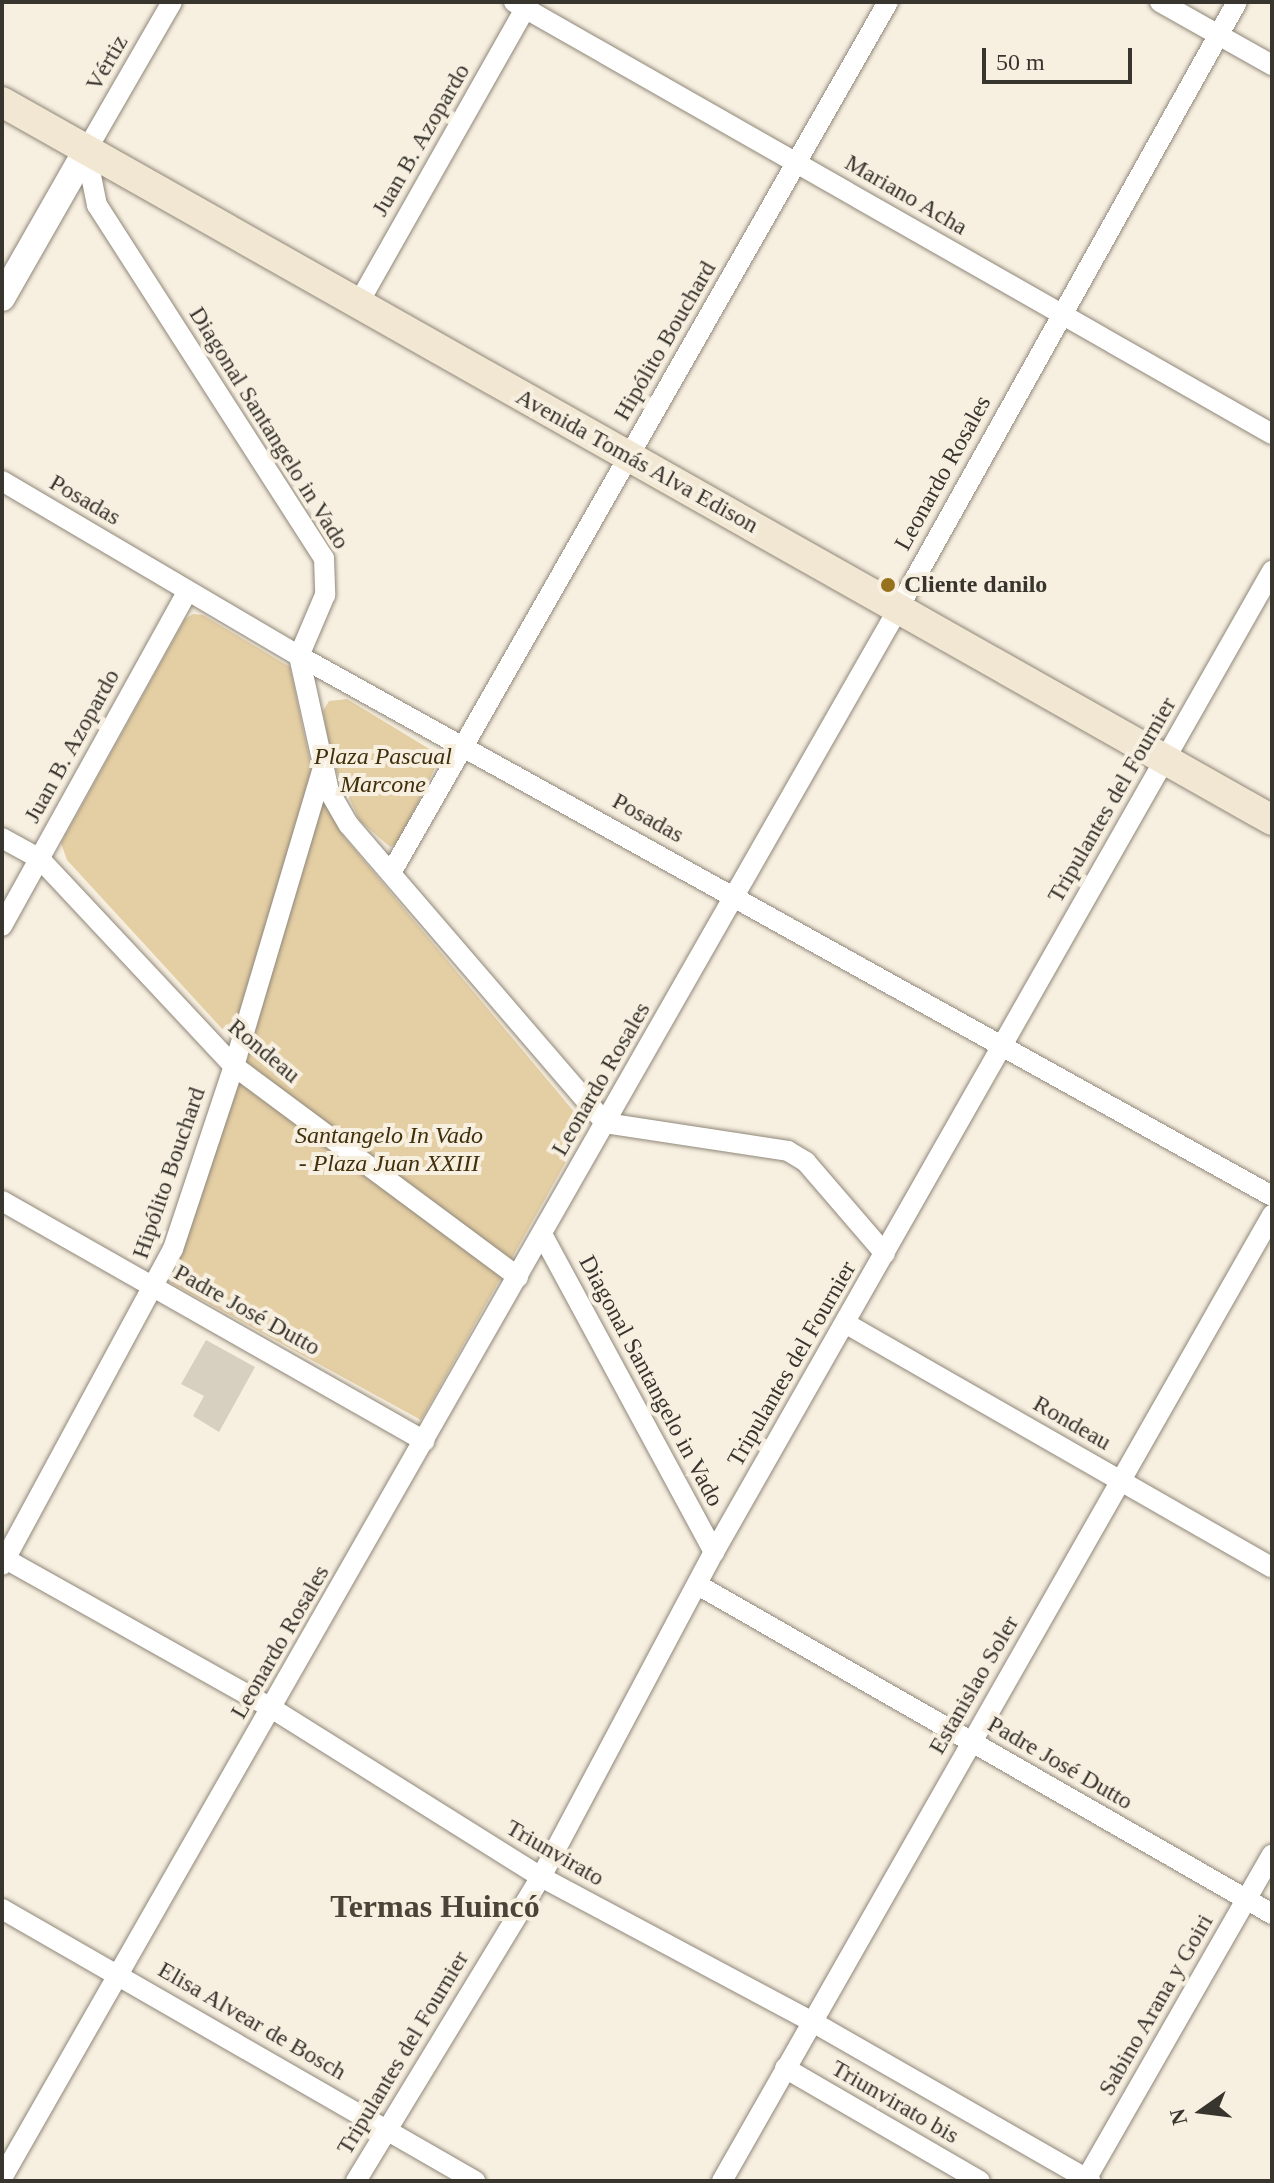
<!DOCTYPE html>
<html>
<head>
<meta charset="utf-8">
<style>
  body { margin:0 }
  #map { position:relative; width:1274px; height:2183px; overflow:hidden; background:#f7efe0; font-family:"Times New Roman",serif }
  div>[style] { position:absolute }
  .green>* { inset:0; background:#e4cea4 }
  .building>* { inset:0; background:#d7cfc0 }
  .roads { filter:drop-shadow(0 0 2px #8f8779) drop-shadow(0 0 2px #8f8779) }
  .minor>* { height:20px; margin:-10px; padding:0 10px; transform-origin:10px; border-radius:10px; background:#fff }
  .tertiary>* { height:26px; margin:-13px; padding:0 13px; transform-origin:13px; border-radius:13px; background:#fff }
  .secondary>* { height:30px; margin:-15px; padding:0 15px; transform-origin:15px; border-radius:15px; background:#f1e7d2 }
  .dots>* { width:22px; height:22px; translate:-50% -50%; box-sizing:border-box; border:4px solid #f7efe0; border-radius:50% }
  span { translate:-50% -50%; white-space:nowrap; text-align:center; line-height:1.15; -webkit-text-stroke:8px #f7efe0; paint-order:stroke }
  .street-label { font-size:24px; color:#38352f }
  .poi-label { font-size:24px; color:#38352f; font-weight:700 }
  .left { translate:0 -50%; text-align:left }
  .park-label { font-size:24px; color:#402f0b; font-style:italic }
  .district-label { font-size:32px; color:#4a4337; font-weight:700 }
  .frame { position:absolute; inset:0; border:4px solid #38352f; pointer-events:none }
  .north { position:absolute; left:1162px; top:2071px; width:80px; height:80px; -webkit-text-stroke:6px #f7efe0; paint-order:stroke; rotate:256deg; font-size:22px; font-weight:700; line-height:32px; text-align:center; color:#38352f }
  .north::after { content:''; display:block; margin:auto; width:28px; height:36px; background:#38352f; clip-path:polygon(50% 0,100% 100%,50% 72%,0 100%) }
  .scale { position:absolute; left:982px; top:48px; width:150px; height:36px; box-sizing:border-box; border:4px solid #38352f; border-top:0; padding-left:10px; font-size:24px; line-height:28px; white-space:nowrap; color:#38352f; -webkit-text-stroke:6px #f7efe0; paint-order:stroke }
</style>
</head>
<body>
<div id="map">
  <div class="green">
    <div style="clip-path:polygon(193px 614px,203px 615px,290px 667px,312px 771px,344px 837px,586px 1126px,421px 1420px,171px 1283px,248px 1057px,67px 860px,61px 843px,185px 619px)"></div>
    <div style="clip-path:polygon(347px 699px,441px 756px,398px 843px,390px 847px,360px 821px,332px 762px,323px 711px,329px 701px)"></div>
  </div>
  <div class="building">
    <div style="clip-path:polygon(206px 1340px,255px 1367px,219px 1432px,193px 1416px,204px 1396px,181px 1384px)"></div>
  </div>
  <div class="roads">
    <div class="minor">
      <div style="left:172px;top:2px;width:172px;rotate:120deg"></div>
      <div style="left:86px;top:151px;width:55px;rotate:78.5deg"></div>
      <div style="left:97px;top:205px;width:420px;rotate:57.3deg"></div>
      <div style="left:324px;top:558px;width:37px;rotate:88deg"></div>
      <div style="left:325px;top:595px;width:66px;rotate:113.1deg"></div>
      <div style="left:299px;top:656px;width:138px;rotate:77.5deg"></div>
      <div style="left:329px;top:791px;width:39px;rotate:60deg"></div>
      <div style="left:349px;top:825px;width:393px;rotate:49.3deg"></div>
      <div style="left:605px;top:1123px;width:185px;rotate:8.7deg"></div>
      <div style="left:788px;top:1151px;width:21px;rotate:31deg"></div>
      <div style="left:806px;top:1162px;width:121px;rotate:49.3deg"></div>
      <div style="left:514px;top:2px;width:872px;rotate:29.68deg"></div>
      <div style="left:1160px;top:2px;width:129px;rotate:29.4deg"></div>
      <div style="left:358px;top:304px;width:347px;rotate:-60.5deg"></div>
      <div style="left:2px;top:481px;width:345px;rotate:30.5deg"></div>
      <div style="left:299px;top:656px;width:1113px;rotate:29.03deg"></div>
      <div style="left:2px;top:838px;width:43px;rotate:28.9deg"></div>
      <div style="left:40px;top:859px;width:284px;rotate:46.9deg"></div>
      <div style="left:234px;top:1066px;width:354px;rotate:36.6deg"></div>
      <div style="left:391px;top:873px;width:1003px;rotate:-60.29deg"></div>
      <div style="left:2px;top:926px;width:383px;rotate:-61deg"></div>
      <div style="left:2px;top:1201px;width:486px;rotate:29.6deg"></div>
      <div style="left:542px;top:1234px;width:362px;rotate:61.6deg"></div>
      <div style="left:845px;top:1323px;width:492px;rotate:29.8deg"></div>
      <div style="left:2px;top:1557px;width:311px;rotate:29.3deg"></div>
      <div style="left:273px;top:1709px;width:316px;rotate:32.1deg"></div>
      <div style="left:541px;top:1877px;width:306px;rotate:28.1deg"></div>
      <div style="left:811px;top:2021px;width:322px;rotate:29.8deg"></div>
      <div style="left:2px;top:1565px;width:359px;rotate:-61.6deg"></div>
      <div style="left:173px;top:1249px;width:193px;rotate:-71.6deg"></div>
      <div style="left:234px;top:1066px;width:308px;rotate:-73.4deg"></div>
      <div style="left:698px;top:1585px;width:662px;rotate:29.82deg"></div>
      <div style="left:2px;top:1909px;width:546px;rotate:29.9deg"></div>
      <div style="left:785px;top:2068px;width:225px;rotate:30.1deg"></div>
      <div style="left:2px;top:2178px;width:1807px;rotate:-60.27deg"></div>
      <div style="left:898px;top:609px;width:695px;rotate:-60.82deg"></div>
      <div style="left:356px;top:2181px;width:356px;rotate:-58.7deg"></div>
      <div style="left:541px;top:1877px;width:368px;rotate:-62deg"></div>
      <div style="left:714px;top:1552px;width:1129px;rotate:-60.37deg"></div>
      <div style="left:722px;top:2181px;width:1112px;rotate:-60.34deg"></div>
      <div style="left:1085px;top:2181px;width:376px;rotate:-60.2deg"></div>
    </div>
    <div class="tertiary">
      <div style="left:2px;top:298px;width:169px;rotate:-60.3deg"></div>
    </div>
    <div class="secondary">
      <div style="left:2px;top:102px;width:1459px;rotate:29.48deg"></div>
    </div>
  </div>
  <div class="dots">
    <div style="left:888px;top:585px;background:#97721c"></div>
  </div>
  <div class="street-label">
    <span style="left:107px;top:63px;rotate:-60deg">Vértiz</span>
    <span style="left:421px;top:140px;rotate:-60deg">Juan B. Azopardo</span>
    <span style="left:906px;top:195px;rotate:30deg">Mariano Acha</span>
    <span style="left:665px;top:341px;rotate:-60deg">Hipólito Bouchard</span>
    <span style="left:269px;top:428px;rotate:58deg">Diagonal Santangelo in Vado</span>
    <span style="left:637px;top:461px;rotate:29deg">Avenida Tomás Alva Edison</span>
    <span style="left:943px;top:473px;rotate:-61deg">Leonardo Rosales</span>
    <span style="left:85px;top:500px;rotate:30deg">Posadas</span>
    <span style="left:72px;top:746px;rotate:-61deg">Juan B. Azopardo</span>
    <span style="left:1112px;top:800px;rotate:-60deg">Tripulantes del Fournier</span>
    <span style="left:648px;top:818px;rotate:29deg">Posadas</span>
    <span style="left:264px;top:1051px;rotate:40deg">Rondeau</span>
    <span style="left:601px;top:1079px;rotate:-60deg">Leonardo Rosales</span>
    <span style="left:169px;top:1173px;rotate:-71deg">Hipólito Bouchard</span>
    <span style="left:247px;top:1310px;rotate:29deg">Padre José Dutto</span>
    <span style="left:792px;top:1364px;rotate:-60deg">Tripulantes del Fournier</span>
    <span style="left:651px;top:1381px;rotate:62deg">Diagonal Santangelo in Vado</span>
    <span style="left:1072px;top:1423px;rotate:30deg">Rondeau</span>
    <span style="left:280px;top:1642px;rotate:-60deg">Leonardo Rosales</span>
    <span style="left:974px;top:1685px;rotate:-60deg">Estanislao Soler</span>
    <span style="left:1060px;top:1763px;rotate:30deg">Padre José Dutto</span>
    <span style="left:555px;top:1853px;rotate:30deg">Triunvirato</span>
    <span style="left:1156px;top:2005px;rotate:-60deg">Sabino Arana y Goiri</span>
    <span style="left:252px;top:2021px;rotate:30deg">Elisa Alvear de Bosch</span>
    <span style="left:403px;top:2053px;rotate:-59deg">Tripulantes del Fournier</span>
    <span style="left:895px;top:2102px;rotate:30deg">Triunvirato bis</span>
  </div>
  <div class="poi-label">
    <span class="left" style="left:904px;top:585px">Cliente danilo</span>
  </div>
  <div class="park-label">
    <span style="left:383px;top:771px">Plaza Pascual<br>Marcone</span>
    <span style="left:389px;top:1150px">Santangelo In Vado<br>- Plaza Juan XXIII</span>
  </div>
  <div class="district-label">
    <span style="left:435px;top:1906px">Termas Huincó</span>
  </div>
  <div class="frame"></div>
  <div class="north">N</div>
  <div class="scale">50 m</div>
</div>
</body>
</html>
